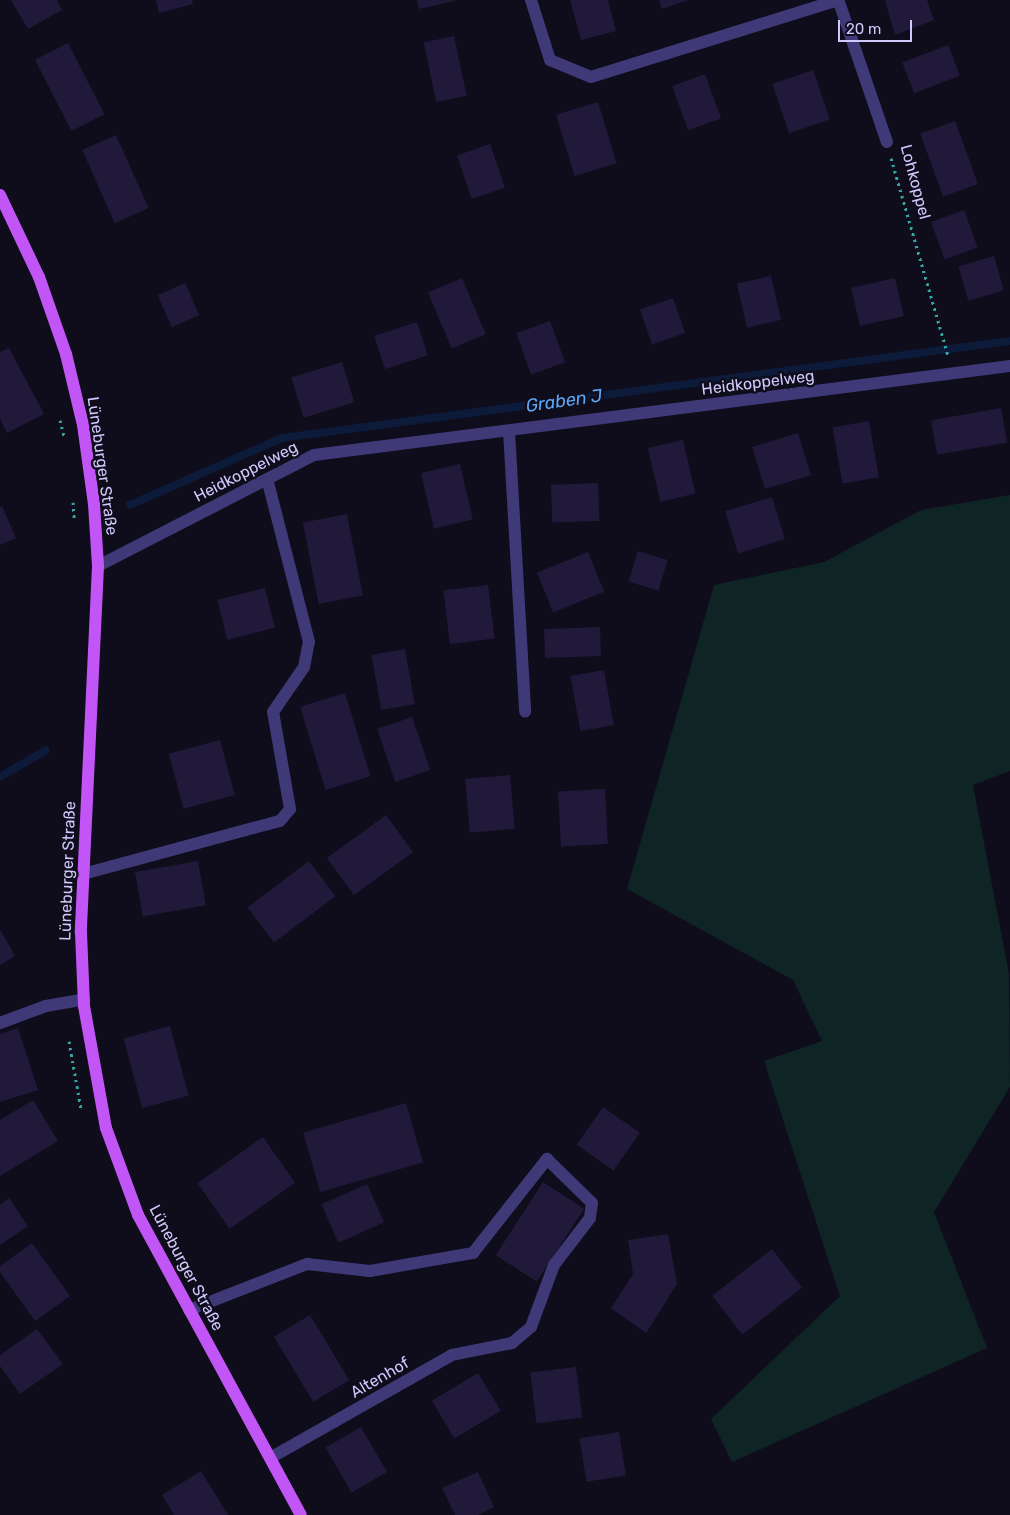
<!DOCTYPE html>
<html>
<head>
<meta charset="utf-8">
<style>
  body { margin:0 }
  #map { position:relative; width:1010px; height:1515px; overflow:hidden; background:#0f0c1b; font-family:Rubik,sans-serif }
  div>[style] { position:absolute }
  .green>* { inset:0; background:#0f2424 }
  .stream>* { height:8px; margin:-4px; padding:0 4px; transform-origin:4px; border-radius:4px; background:#0c1b39 }
  .building>* { inset:0; background:#21193a; transform-origin:0 0 }
  .path>* { height:3px; margin-top:-1.5px; transform-origin:0; background:repeating-linear-gradient(90deg,#32a6a5 0 2.5px,transparent 0 6.5px) }
  .minor>* { height:12px; margin:-6px; padding:0 6px; transform-origin:6px; border-radius:6px; background:#3f3977 }
  .major>* { height:12px; margin:-6px; padding:0 6px; transform-origin:6px; border-radius:6px; background:#c255f6 }
  span { translate:-50% -50%; white-space:nowrap; text-align:center; line-height:1.15; -webkit-text-stroke:5px #0f0c1b; paint-order:stroke }
  .street-label { font-size:16px; color:#d1c8fc }
  .water-label { font-size:18px; color:#5ca7f6; font-style:italic }
  .scale { position:absolute; left:838px; top:20px; width:74px; height:22px; box-sizing:border-box; border:2px solid #d1c8fc; border-top:0; padding-left:6px; font-size:15px; line-height:18px; white-space:nowrap; color:#d1c8fc; -webkit-text-stroke:4px #0f0c1b; paint-order:stroke }
</style>
</head>
<body>
<div id="map">
  <div class="green">
    <div style="clip-path:polygon(1010px 495px,1010px 771px,973px 785px,1009px 974px,1010px 1087px,934px 1212px,987px 1348px,732px 1462px,711px 1419px,840px 1296px,764px 1061px,822px 1041px,793px 980px,627px 889px,714px 585px,824px 562px,921px 510px)"></div>
  </div>
  <div class="stream">
    <div style="left:130px;top:505px;width:166px;rotate:-23.8deg"></div>
    <div style="left:282px;top:438px;width:734px;rotate:-7.59deg"></div>
    <div style="left:0;top:777px;width:53px;rotate:-30.4deg"></div>
  </div>
  <div class="building">
    <div style="clip-path:polygon(11px 0,57px 0,62px 10px,28px 29px)"></div>
    <div style="clip-path:polygon(156px 0,192px 0,193px 4px,159px 13px)"></div>
    <div style="clip-path:polygon(417px 0,454px 0,454px 1px,419px 9px)"></div>
    <div style="clip-path:polygon(570px 0,608px 0,616px 31px,581px 40px)"></div>
    <div style="clip-path:polygon(659px 0,688px 0,662px 9px)"></div>
    <div style="clip-path:polygon(885px 0,927px 0,934px 20px,895px 35px)"></div>
    <div style="left:454px;top:36px;width:61px;height:31px;rotate:78deg"></div>
    <div style="left:68px;top:43px;width:80px;height:37px;rotate:63deg"></div>
    <div style="left:948px;top:45px;width:33px;height:49px;rotate:69deg"></div>
    <div style="left:813px;top:70px;width:52px;height:43px;rotate:71deg"></div>
    <div style="left:705px;top:74px;width:47px;height:35px;rotate:70deg"></div>
    <div style="left:598px;top:102px;width:64px;height:44px;rotate:73deg"></div>
    <div style="left:955px;top:121px;width:67px;height:37px;rotate:70deg"></div>
    <div style="left:116px;top:135px;width:80px;height:37px;rotate:66deg"></div>
    <div style="left:490px;top:144px;width:46px;height:35px;rotate:71deg"></div>
    <div style="left:964px;top:210px;width:40px;height:35px;rotate:70deg"></div>
    <div style="left:994px;top:256px;width:36px;height:37px;rotate:74deg"></div>
    <div style="left:771px;top:276px;width:45px;height:35px;rotate:77deg"></div>
    <div style="left:462px;top:278px;width:61px;height:37px;rotate:67deg"></div>
    <div style="left:895px;top:278px;width:39px;height:45px;rotate:77deg"></div>
    <div style="left:185px;top:283px;width:35px;height:30px;rotate:66deg"></div>
    <div style="left:673px;top:298px;width:37px;height:35px;rotate:71deg"></div>
    <div style="left:550px;top:321px;width:44px;height:36px;rotate:70deg"></div>
    <div style="left:417px;top:322px;width:35px;height:45px;rotate:72deg"></div>
    <div style="clip-path:polygon(9px 348px,44px 414px,7px 433px,0 419px,0 352px)"></div>
    <div style="left:342px;top:362px;width:42px;height:53px;rotate:73deg"></div>
    <div style="left:1001px;top:408px;width:35px;height:71px;rotate:80deg"></div>
    <div style="left:869px;top:421px;width:57px;height:37px;rotate:80deg"></div>
    <div style="left:798px;top:433px;width:44px;height:48px;rotate:73deg"></div>
    <div style="left:683px;top:440px;width:55px;height:36px;rotate:77deg"></div>
    <div style="left:460px;top:464px;width:57px;height:40px;rotate:77deg"></div>
    <div style="left:598px;top:483px;width:38px;height:47px;rotate:88deg"></div>
    <div style="left:772px;top:497px;width:44px;height:49px;rotate:73deg"></div>
    <div style="clip-path:polygon(2px 506px,16px 538px,0 545px,0 507px)"></div>
    <div style="left:347px;top:514px;width:83px;height:45px;rotate:79deg"></div>
    <div style="left:638px;top:551px;width:31px;height:32px;rotate:17deg"></div>
    <div style="left:588px;top:552px;width:43px;height:55px;rotate:68deg"></div>
    <div style="left:488px;top:585px;width:54px;height:45px;rotate:83deg"></div>
    <div style="left:265px;top:588px;width:41px;height:49px;rotate:76deg"></div>
    <div style="left:600px;top:627px;width:29px;height:56px;rotate:88deg"></div>
    <div style="left:405px;top:649px;width:56px;height:34px;rotate:80deg"></div>
    <div style="left:604px;top:670px;width:56px;height:34px;rotate:80deg"></div>
    <div style="left:345px;top:693px;width:87px;height:47px;rotate:73deg"></div>
    <div style="left:412px;top:717px;width:56px;height:37px;rotate:71deg"></div>
    <div style="left:220px;top:740px;width:57px;height:53px;rotate:75deg"></div>
    <div style="left:510px;top:775px;width:54px;height:45px;rotate:85deg"></div>
    <div style="left:605px;top:789px;width:55px;height:47px;rotate:87deg"></div>
    <div style="left:386px;top:815px;width:46px;height:73px;rotate:54deg"></div>
    <div style="left:198px;top:861px;width:45px;height:64px;rotate:80deg"></div>
    <div style="left:309px;top:861px;width:44px;height:77px;rotate:53deg"></div>
    <div style="clip-path:polygon(0 929px,15px 956px,0 965px)"></div>
    <div style="left:170px;top:1026px;width:72px;height:48px;rotate:75deg"></div>
    <div style="clip-path:polygon(18px 1028px,38px 1090px,0 1102px,0 1034px)"></div>
    <div style="clip-path:polygon(33px 1100px,58px 1141px,0 1176px,0 1120px)"></div>
    <div style="left:406px;top:1103px;width:62px;height:107px;rotate:74deg"></div>
    <div style="left:603px;top:1107px;width:45px;height:46px;rotate:35deg"></div>
    <div style="left:263px;top:1137px;width:56px;height:80px;rotate:55deg"></div>
    <div style="left:543px;top:1182px;width:49px;height:87px;rotate:33deg"></div>
    <div style="left:367px;top:1184px;width:42px;height:50px;rotate:66deg"></div>
    <div style="clip-path:polygon(9px 1198px,28px 1226px,0 1245px,0 1205px)"></div>
    <div style="clip-path:polygon(668px 1234px,677px 1284px,646px 1333px,611px 1308px,633px 1274px,628px 1240px)"></div>
    <div style="clip-path:polygon(32px 1243px,70px 1296px,35px 1321px,0 1272px,0 1266px)"></div>
    <div style="left:772px;top:1249px;width:49px;height:76px;rotate:52deg"></div>
    <div style="left:310px;top:1315px;width:76px;height:42px;rotate:59deg"></div>
    <div style="clip-path:polygon(37px 1329px,63px 1364px,20px 1394px,0 1366px,0 1355px)"></div>
    <div style="left:576px;top:1367px;width:51px;height:46px;rotate:83deg"></div>
    <div style="left:478px;top:1373px;width:44px;height:54px;rotate:59deg"></div>
    <div style="left:361px;top:1427px;width:52px;height:41px;rotate:60deg"></div>
    <div style="left:619px;top:1432px;width:44px;height:40px;rotate:81deg"></div>
    <div style="clip-path:polygon(201px 1471px,228px 1515px,174px 1515px,162px 1495px)"></div>
    <div style="clip-path:polygon(478px 1472px,494px 1507px,478px 1515px,455px 1515px,442px 1488px)"></div>
  </div>
  <div class="path">
    <div style="left:891px;top:158px;width:206px;rotate:73.9deg"></div>
    <div style="left:60px;top:420px;width:16px;rotate:76deg"></div>
    <div style="left:73px;top:502px;width:16px;rotate:86deg"></div>
    <div style="left:69px;top:1041px;width:69px;rotate:80deg"></div>
  </div>
  <div class="minor">
    <div style="left:531px;top:0;width:63px;rotate:72.4deg"></div>
    <div style="left:550px;top:60px;width:44px;rotate:22.5deg"></div>
    <div style="left:591px;top:77px;width:259px;rotate:-17.3deg"></div>
    <div style="left:839px;top:2px;width:148px;rotate:71.1deg"></div>
    <div style="left:509px;top:431px;width:281px;rotate:86.7deg"></div>
    <div style="left:98px;top:566px;width:243px;rotate:-27.2deg"></div>
    <div style="left:314px;top:455px;width:702px;rotate:-7.29deg"></div>
    <div style="left:83px;top:874px;width:204px;rotate:-15.1deg"></div>
    <div style="left:280px;top:821px;width:16px;rotate:-50deg"></div>
    <div style="left:290px;top:809px;width:98px;rotate:-99.9deg"></div>
    <div style="left:273px;top:712px;width:55px;rotate:-55.4deg"></div>
    <div style="left:304px;top:667px;width:25px;rotate:-79deg"></div>
    <div style="left:309px;top:642px;width:168px;rotate:-104.4deg"></div>
    <div style="left:0;top:1023px;width:49px;rotate:-20.3deg"></div>
    <div style="left:46px;top:1006px;width:39px;rotate:-10deg"></div>
    <div style="left:189px;top:1310px;width:127px;rotate:-21.3deg"></div>
    <div style="left:307px;top:1264px;width:63px;rotate:6.3deg"></div>
    <div style="left:370px;top:1271px;width:105px;rotate:-9.9deg"></div>
    <div style="left:473px;top:1253px;width:120px;rotate:-51.8deg"></div>
    <div style="left:547px;top:1159px;width:63px;rotate:44.4deg"></div>
    <div style="left:592px;top:1203px;width:15px;rotate:98deg"></div>
    <div style="left:590px;top:1218px;width:59px;rotate:127.5deg"></div>
    <div style="left:554px;top:1265px;width:66px;rotate:110.4deg"></div>
    <div style="left:531px;top:1327px;width:25px;rotate:140deg"></div>
    <div style="left:512px;top:1343px;width:61px;rotate:168.7deg"></div>
    <div style="left:452px;top:1355px;width:209px;rotate:150.5deg"></div>
  </div>
  <div class="major">
    <div style="left:0;top:195px;width:91px;rotate:64.6deg"></div>
    <div style="left:39px;top:277px;width:82px;rotate:70.7deg"></div>
    <div style="left:66px;top:354px;width:73px;rotate:76.5deg"></div>
    <div style="left:83px;top:425px;width:80px;rotate:82.1deg"></div>
    <div style="left:94px;top:504px;width:62px;rotate:86.3deg"></div>
    <div style="left:98px;top:566px;width:367px;rotate:92.7deg"></div>
    <div style="left:81px;top:933px;width:73px;rotate:87.6deg"></div>
    <div style="left:84px;top:1006px;width:124px;rotate:79.8deg"></div>
    <div style="left:106px;top:1128px;width:93px;rotate:69.8deg"></div>
    <div style="left:138px;top:1215px;width:341px;rotate:61.5deg"></div>
  </div>
  <div class="street-label">
    <span style="left:915px;top:182px;rotate:75deg">Lohkoppel</span>
    <span style="left:758px;top:383px;rotate:-7deg">Heidkoppelweg</span>
    <span style="left:102px;top:466px;rotate:82deg">Lüneburger Straße</span>
    <span style="left:246px;top:472px;rotate:-27deg">Heidkoppelweg</span>
    <span style="left:68px;top:871px;rotate:-88deg">Lüneburger Straße</span>
    <span style="left:186px;top:1268px;rotate:62deg">Lüneburger Straße</span>
    <span style="left:380px;top:1378px;rotate:-30deg">Altenhof</span>
  </div>
  <div class="water-label">
    <span style="left:564px;top:401px;rotate:-8deg">Graben J</span>
  </div>
  <div class="scale">20 m</div>
</div>
</body>
</html>
